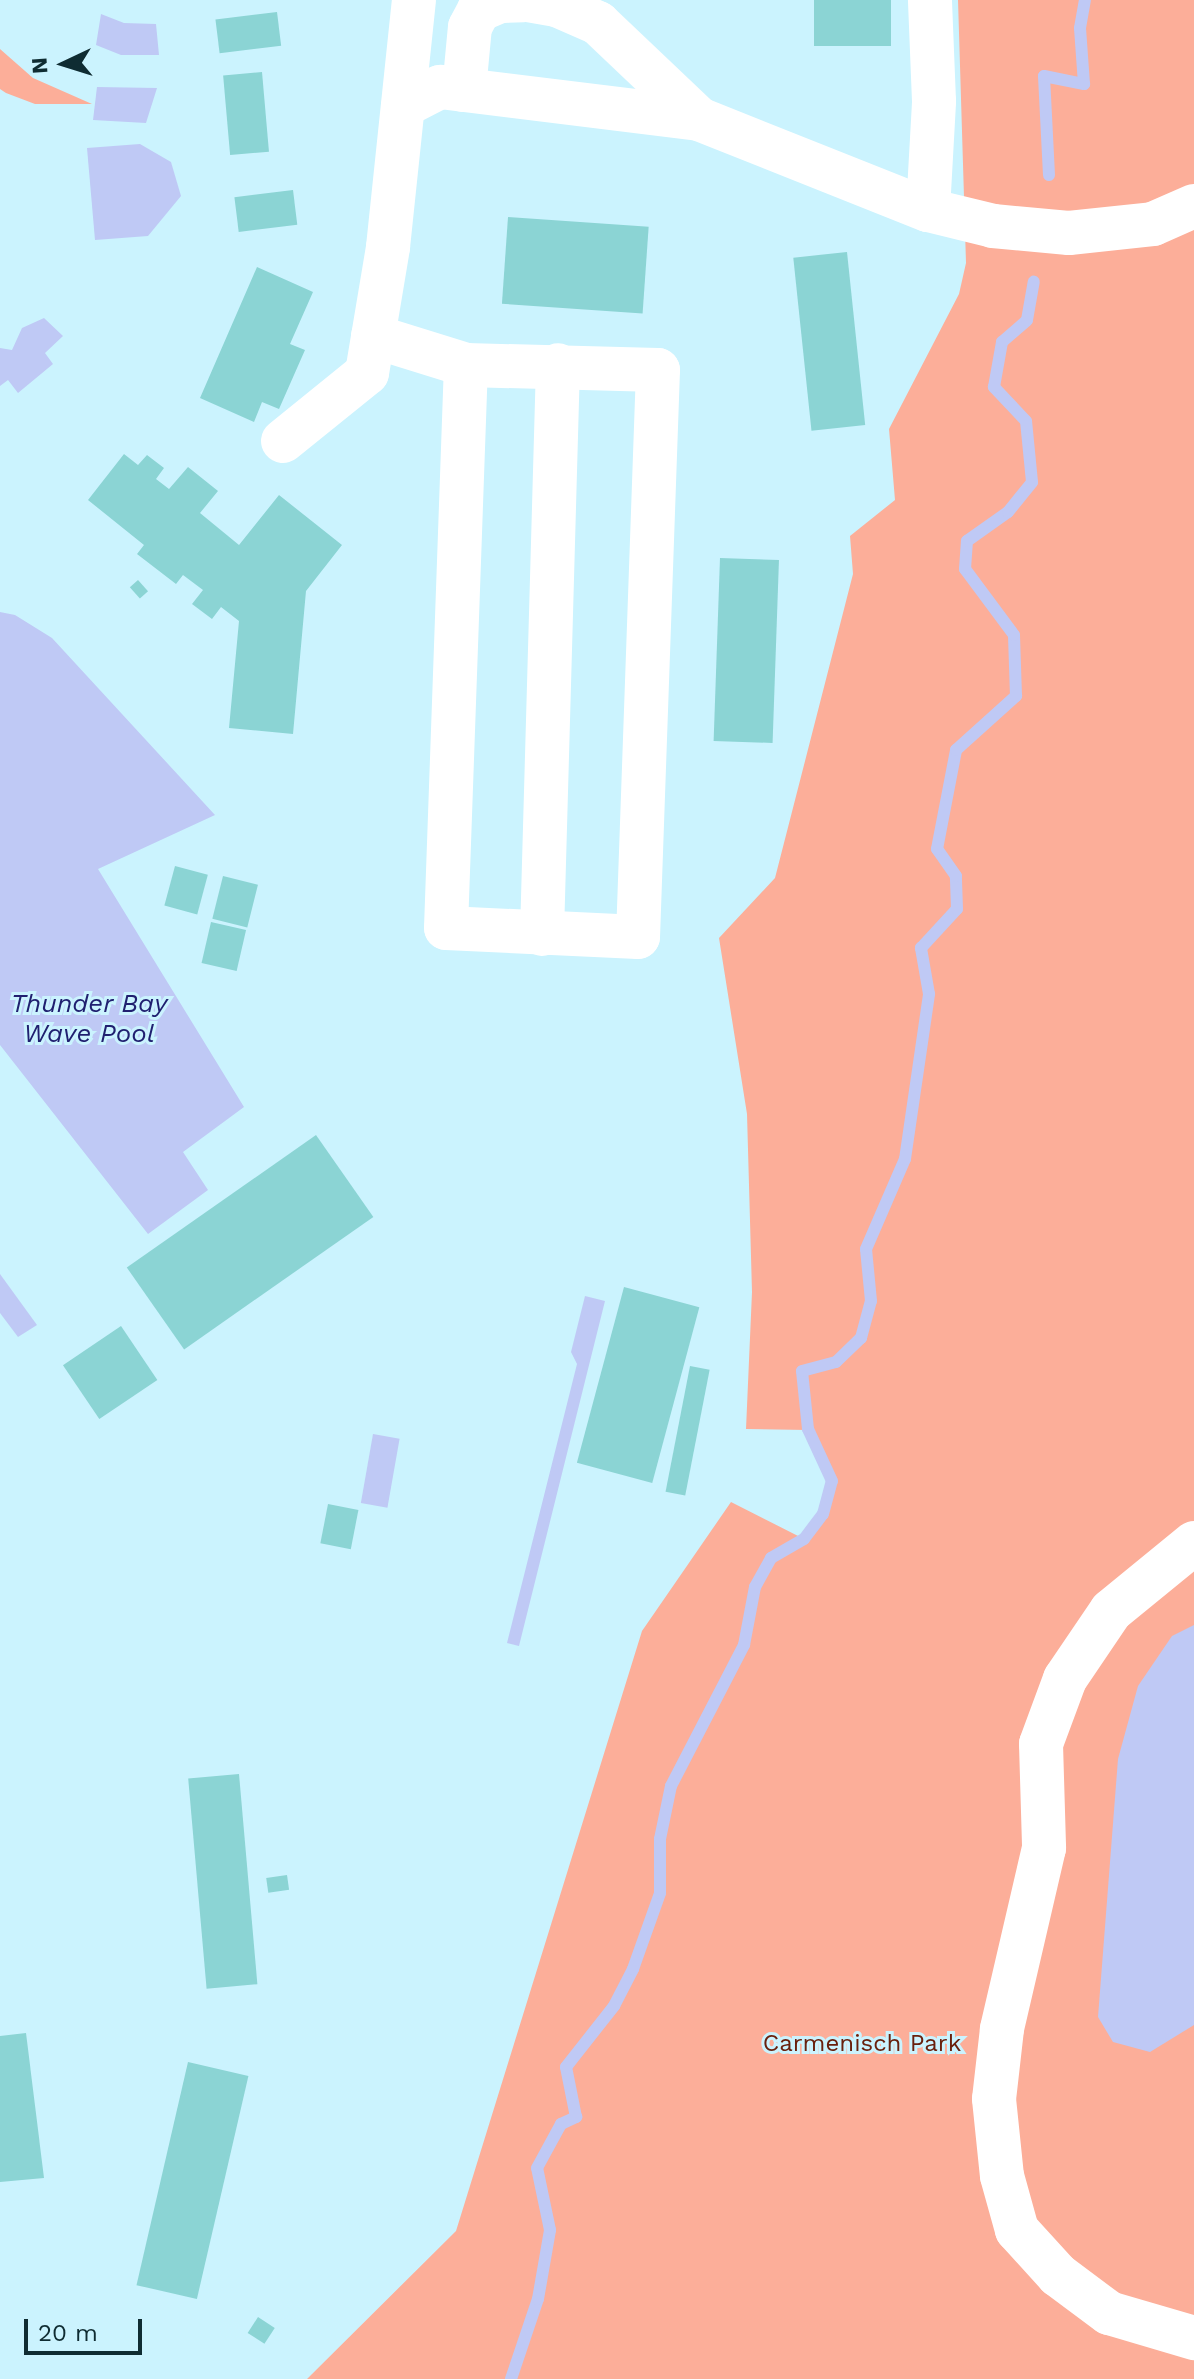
<!DOCTYPE html>
<html>
<head>
<meta charset="utf-8">
<style>
  body { margin:0 }
  #map { position:relative; width:1194px; height:2379px; overflow:hidden; background:#cbf3fe; font-family:"Work Sans",sans-serif }
  div>[style] { position:absolute }
  .green>* { inset:0; background:#fcae99 }
  .water>* { inset:0; background:#bfc9f5; transform-origin:0 0 }
  .stream>* { height:12px; margin:-6px; padding:0 6px; transform-origin:6px; border-radius:6px; background:#bfc9f5 }
  .building>* { inset:0; background:#8bd4d4; transform-origin:0 0 }
  .minor>* { height:44px; margin:-22px; padding:0 22px; transform-origin:22px; border-radius:22px; background:#fff }
  span { translate:-50% -50%; white-space:nowrap; text-align:center; line-height:1.15; -webkit-text-stroke:6px #cbf3fe; paint-order:stroke }
  .park-label { font-size:24px; color:#69200d }
  .water-label { font-size:26px; color:#202070; font-style:italic }
  .north { position:absolute; left:24px; top:24px; width:80px; height:80px; -webkit-text-stroke:6px #cbf3fe; paint-order:stroke; rotate:266deg; font-size:22px; font-weight:700; line-height:32px; text-align:center; color:#0f2c32 }
  .north::after { content:''; display:block; margin:auto; width:28px; height:36px; background:#0f2c32; clip-path:polygon(50% 0,100% 100%,50% 72%,0 100%) }
  .scale { position:absolute; left:24px; top:2319px; width:118px; height:36px; box-sizing:border-box; border:4px solid #0f2c32; border-top:0; padding-left:10px; font-size:24px; line-height:28px; white-space:nowrap; color:#0f2c32; -webkit-text-stroke:6px #cbf3fe; paint-order:stroke }
</style>
</head>
<body>
<div id="map">
  <div class="green">
    <div style="clip-path:polygon(958px 0,1194px 0,1194px 2379px,307px 2379px,456px 2231px,642px 1631px,731px 1502px,804px 1539px,823px 1513px,832px 1481px,808px 1430px,746px 1429px,752px 1292px,747px 1114px,719px 938px,775px 878px,853px 574px,850px 536px,895px 500px,889px 429px,959px 294px,966px 263px)"></div>
    <div style="clip-path:polygon(0 49px,33px 78px,92px 104px,35px 104px,6px 93px,0 89px)"></div>
  </div>
  <div class="water">
    <div style="clip-path:polygon(101px 14px,124px 23px,156px 24px,159px 55px,121px 55px,96px 45px)"></div>
    <div style="clip-path:polygon(97px 87px,157px 88px,146px 123px,93px 120px)"></div>
    <div style="clip-path:polygon(140px 144px,171px 162px,181px 196px,148px 236px,95px 240px,87px 148px)"></div>
    <div style="clip-path:polygon(44px 318px,63px 336px,45px 353px,53px 364px,18px 393px,8px 380px,0 386px,0 348px,12px 350px,22px 328px)"></div>
    <div style="clip-path:polygon(0 612px,15px 615px,52px 638px,215px 815px,98px 869px,244px 1107px,183px 1152px,208px 1190px,148px 1234px,0 1045px)"></div>
    <div style="clip-path:polygon(0 1274px,37px 1325px,18px 1337px,0 1313px)"></div>
    <div style="clip-path:polygon(585px 1296px,605px 1301px,519px 1646px,507px 1643px,577px 1364px,571px 1352px)"></div>
    <div style="left:373px;top:1434px;width:27px;height:70px;rotate:10deg"></div>
    <div style="clip-path:polygon(1194px 1625px,1194px 2025px,1150px 2052px,1113px 2042px,1098px 2017px,1118px 1759px,1138px 1686px,1172px 1636px)"></div>
  </div>
  <div class="stream">
    <div style="left:1049px;top:175px;width:99px;rotate:-92.9deg"></div>
    <div style="left:1044px;top:76px;width:41px;rotate:11.3deg"></div>
    <div style="left:1084px;top:84px;width:56px;rotate:-94.1deg"></div>
    <div style="left:1080px;top:28px;width:28px;rotate:-80deg"></div>
    <div style="left:511px;top:2379px;width:84px;rotate:-71.4deg"></div>
    <div style="left:538px;top:2299px;width:70px;rotate:-80.1deg"></div>
    <div style="left:550px;top:2230px;width:63px;rotate:-101.8deg"></div>
    <div style="left:537px;top:2168px;width:50px;rotate:-61.4deg"></div>
    <div style="left:561px;top:2124px;width:17px;rotate:-25deg"></div>
    <div style="left:576px;top:2117px;width:51px;rotate:-101.3deg"></div>
    <div style="left:566px;top:2067px;width:78px;rotate:-51.8deg"></div>
    <div style="left:614px;top:2006px;width:42px;rotate:-62.8deg"></div>
    <div style="left:633px;top:1969px;width:81px;rotate:-70.4deg"></div>
    <div style="left:660px;top:1893px;width:54px;rotate:-90deg"></div>
    <div style="left:660px;top:1839px;width:54px;rotate:-78.3deg"></div>
    <div style="left:671px;top:1786px;width:159px;rotate:-62.6deg"></div>
    <div style="left:744px;top:1645px;width:59px;rotate:-79.3deg"></div>
    <div style="left:755px;top:1587px;width:33px;rotate:-61deg"></div>
    <div style="left:771px;top:1558px;width:38px;rotate:-30deg"></div>
    <div style="left:804px;top:1539px;width:31px;rotate:-53deg"></div>
    <div style="left:823px;top:1514px;width:34px;rotate:-75deg"></div>
    <div style="left:832px;top:1481px;width:57px;rotate:-114.8deg"></div>
    <div style="left:808px;top:1429px;width:58px;rotate:-95.9deg"></div>
    <div style="left:802px;top:1371px;width:35px;rotate:-15deg"></div>
    <div style="left:836px;top:1362px;width:35px;rotate:-44deg"></div>
    <div style="left:861px;top:1338px;width:38px;rotate:-75deg"></div>
    <div style="left:871px;top:1301px;width:52px;rotate:-95.5deg"></div>
    <div style="left:866px;top:1249px;width:98px;rotate:-66.6deg"></div>
    <div style="left:905px;top:1159px;width:167px;rotate:-81.7deg"></div>
    <div style="left:929px;top:994px;width:47px;rotate:-99.9deg"></div>
    <div style="left:921px;top:948px;width:53px;rotate:-47.3deg"></div>
    <div style="left:957px;top:909px;width:33px;rotate:-92deg"></div>
    <div style="left:956px;top:876px;width:33px;rotate:-125deg"></div>
    <div style="left:937px;top:849px;width:101px;rotate:-79.1deg"></div>
    <div style="left:956px;top:750px;width:81px;rotate:-42deg"></div>
    <div style="left:1016px;top:696px;width:61px;rotate:-91.9deg"></div>
    <div style="left:1014px;top:635px;width:82px;rotate:-126.6deg"></div>
    <div style="left:965px;top:569px;width:28px;rotate:-86deg"></div>
    <div style="left:967px;top:541px;width:50px;rotate:-35.3deg"></div>
    <div style="left:1008px;top:512px;width:38px;rotate:-51deg"></div>
    <div style="left:1032px;top:482px;width:61px;rotate:-95.6deg"></div>
    <div style="left:1026px;top:421px;width:47px;rotate:-133.3deg"></div>
    <div style="left:994px;top:387px;width:46px;rotate:-79.9deg"></div>
    <div style="left:1002px;top:342px;width:33px;rotate:-41deg"></div>
    <div style="left:1027px;top:320px;width:39px;rotate:-80deg"></div>
  </div>
  <div class="building">
    <div style="left:814px;top:0;width:77px;height:46px"></div>
    <div style="left:277px;top:12px;width:34px;height:62px;rotate:83deg"></div>
    <div style="left:262px;top:72px;width:80px;height:39px;rotate:85deg"></div>
    <div style="left:293px;top:190px;width:35px;height:59px;rotate:83deg"></div>
    <div style="left:508px;top:217px;width:141px;height:87px;rotate:4deg"></div>
    <div style="left:847px;top:252px;width:174px;height:54px;rotate:84deg"></div>
    <div style="clip-path:polygon(257px 267px,313px 292px,290px 344px,305px 350px,279px 409px,262px 402px,254px 422px,200px 398px)"></div>
    <div style="clip-path:polygon(124px 454px,138px 465px,147px 455px,164px 468px,156px 479px,169px 489px,188px 467px,218px 491px,200px 513px,239px 545px,279px 495px,342px 545px,306px 591px,293px 734px,229px 728px,239px 621px,221px 607px,212px 619px,192px 604px,203px 590px,183px 575px,176px 584px,137px 554px,144px 545px,88px 500px)"></div>
    <div style="left:720px;top:558px;width:59px;height:183px;rotate:2deg"></div>
    <div style="left:138px;top:580px;width:15px;height:11px;rotate:48deg"></div>
    <div style="left:175px;top:866px;width:34px;height:41px;rotate:15deg"></div>
    <div style="left:223px;top:876px;width:36px;height:44px;rotate:14deg"></div>
    <div style="left:211px;top:922px;width:36px;height:42px;rotate:13deg"></div>
    <div style="left:316px;top:1135px;width:100px;height:231px;rotate:55deg"></div>
    <div style="left:624px;top:1287px;width:78px;height:182px;rotate:15deg"></div>
    <div style="left:121px;top:1326px;width:65px;height:70px;rotate:56deg"></div>
    <div style="left:690px;top:1366px;width:20px;height:128px;rotate:11deg"></div>
    <div style="left:328px;top:1504px;width:31px;height:40px;rotate:11deg"></div>
    <div style="left:239px;top:1774px;width:211px;height:51px;rotate:85deg"></div>
    <div style="left:287px;top:1875px;width:15px;height:21px;rotate:82deg"></div>
    <div style="clip-path:polygon(26px 2033px,44px 2178px,0 2182px,0 2036px)"></div>
    <div style="left:188px;top:2062px;width:62px;height:229px;rotate:13deg"></div>
    <div style="left:258px;top:2317px;width:20px;height:19px;rotate:33deg"></div>
  </div>
  <div class="minor">
    <div style="left:528px;top:0;width:29px;rotate:10deg"></div>
    <div style="left:557px;top:5px;width:45px;rotate:23.7deg"></div>
    <div style="left:598px;top:23px;width:139px;rotate:43.5deg"></div>
    <div style="left:464px;top:90px;width:63px;rotate:-84.6deg"></div>
    <div style="left:470px;top:27px;width:19px;rotate:-62deg"></div>
    <div style="left:479px;top:10px;width:23px;rotate:-23deg"></div>
    <div style="left:500px;top:1px;width:23px;rotate:-2deg"></div>
    <div style="left:403px;top:106px;width:42px;rotate:-27.2deg"></div>
    <div style="left:440px;top:87px;width:261px;rotate:7deg"></div>
    <div style="left:699px;top:119px;width:246px;rotate:21.7deg"></div>
    <div style="left:928px;top:210px;width:67px;rotate:13.8deg"></div>
    <div style="left:993px;top:226px;width:76px;rotate:5.3deg"></div>
    <div style="left:1069px;top:233px;width:84px;rotate:-6.1deg"></div>
    <div style="left:1153px;top:224px;width:45px;rotate:-23.7deg"></div>
    <div style="left:928px;top:210px;width:109px;rotate:-86.8deg"></div>
    <div style="left:934px;top:101px;width:101px;rotate:-92.3deg"></div>
    <div style="left:373px;top:336px;width:97px;rotate:17.3deg"></div>
    <div style="left:466px;top:365px;width:192px;rotate:1.5deg"></div>
    <div style="left:658px;top:370px;width:567px;rotate:92.02deg"></div>
    <div style="left:638px;top:937px;width:192px;rotate:-177.3deg"></div>
    <div style="left:446px;top:928px;width:563px;rotate:-87.97deg"></div>
    <div style="left:283px;top:441px;width:108px;rotate:-39deg"></div>
    <div style="left:367px;top:373px;width:128px;rotate:-80.5deg"></div>
    <div style="left:388px;top:247px;width:248px;rotate:-84deg"></div>
    <div style="left:542px;top:934px;width:569px;rotate:-88.39deg"></div>
    <div style="left:1194px;top:1543px;width:107px;rotate:140.7deg"></div>
    <div style="left:1111px;top:1611px;width:82px;rotate:124.1deg"></div>
    <div style="left:1065px;top:1679px;width:69px;rotate:110.3deg"></div>
    <div style="left:1041px;top:1744px;width:104px;rotate:88.3deg"></div>
    <div style="left:1044px;top:1848px;width:186px;rotate:103.1deg"></div>
    <div style="left:1002px;top:2029px;width:70px;rotate:96.5deg"></div>
    <div style="left:994px;top:2099px;width:77px;rotate:84.1deg"></div>
    <div style="left:1002px;top:2176px;width:56px;rotate:74.5deg"></div>
    <div style="left:1017px;top:2230px;width:61px;rotate:47.7deg"></div>
    <div style="left:1058px;top:2275px;width:64px;rotate:36.7deg"></div>
    <div style="left:1109px;top:2313px;width:89px;rotate:16.4deg"></div>
  </div>
  <div class="park-label">
    <span style="left:862px;top:2044px">Carmenisch Park</span>
  </div>
  <div class="water-label">
    <span style="left:89px;top:1019px">Thunder Bay<br>Wave Pool</span>
  </div>
  <div class="north">N</div>
  <div class="scale">20 m</div>
</div>
</body>
</html>
